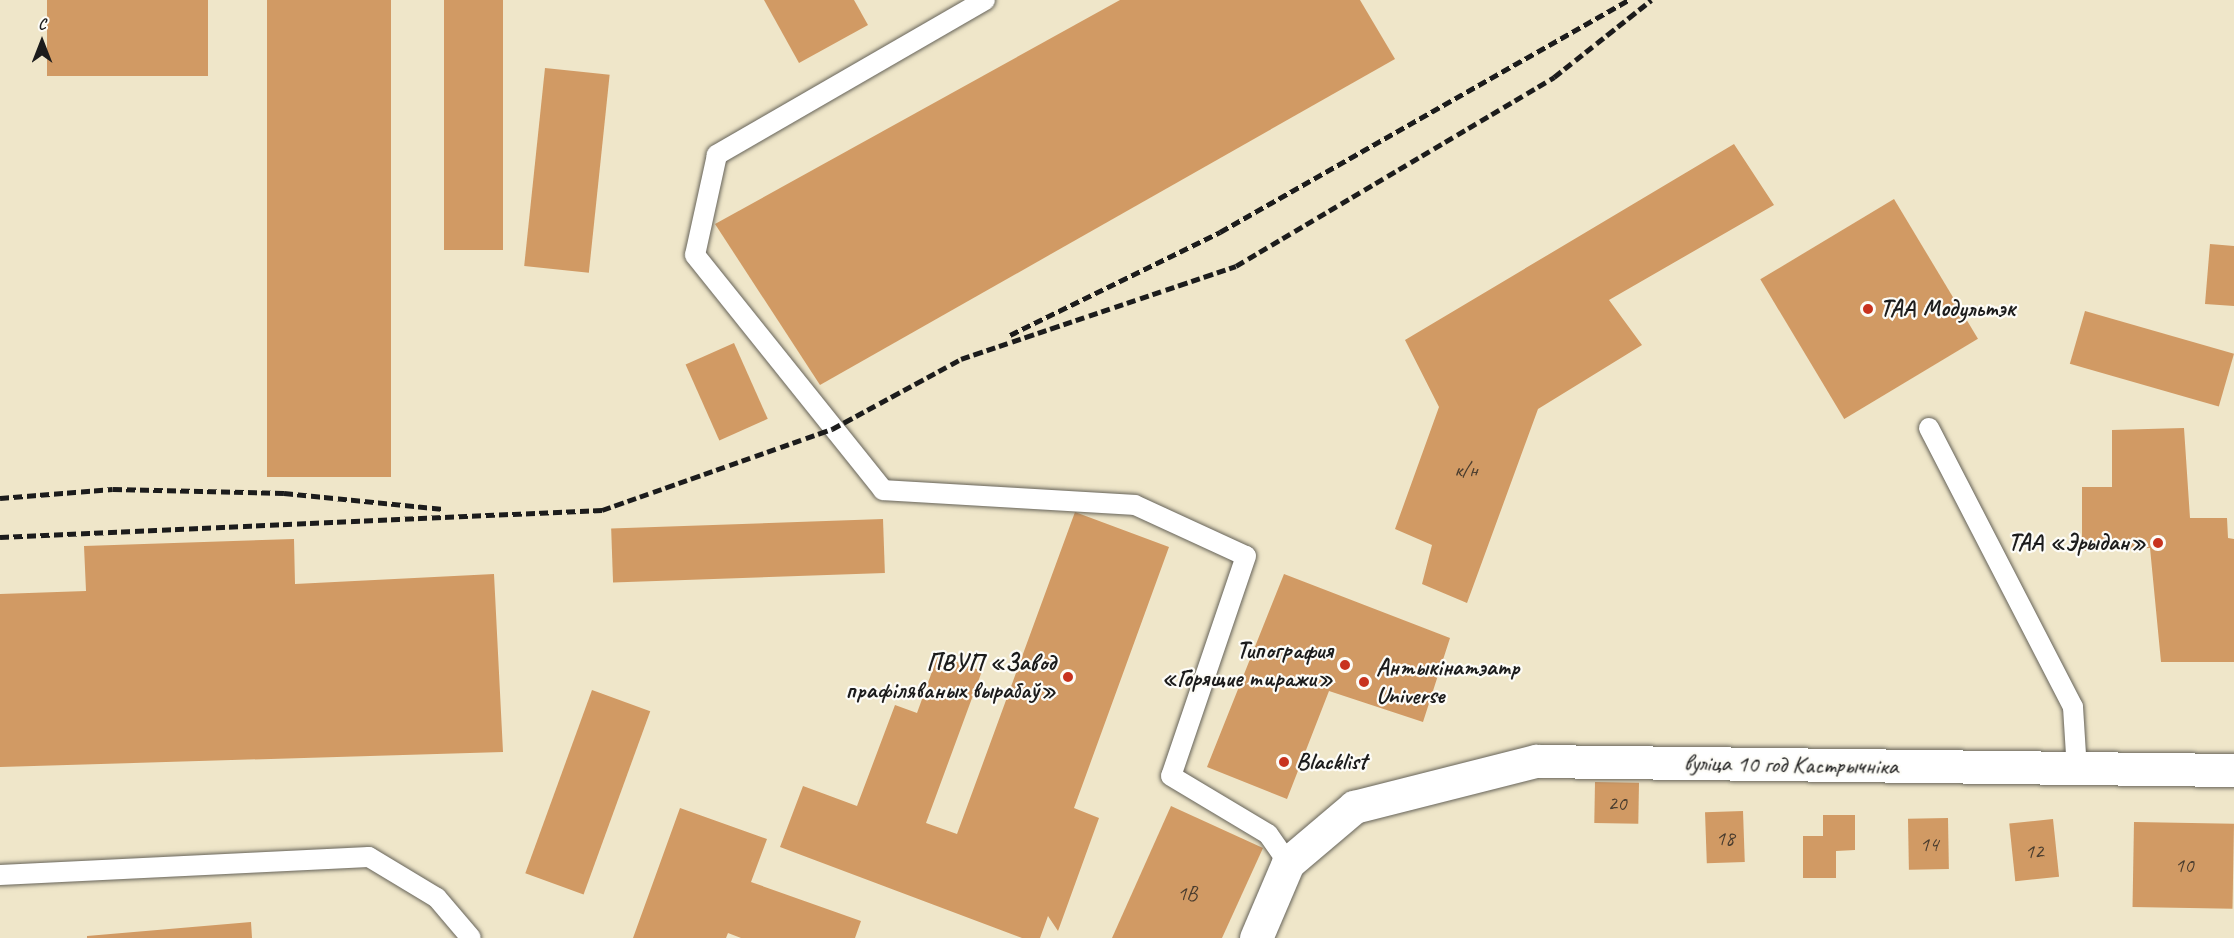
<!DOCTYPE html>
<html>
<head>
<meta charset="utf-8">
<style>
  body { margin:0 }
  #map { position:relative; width:2234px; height:938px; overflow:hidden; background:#efe6c9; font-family:Caveat,sans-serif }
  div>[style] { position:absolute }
  .building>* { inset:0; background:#d19a64; transform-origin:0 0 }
  .roads { filter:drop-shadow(0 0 2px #666359) drop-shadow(0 0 2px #666359) }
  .lane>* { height:20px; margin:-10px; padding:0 10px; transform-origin:10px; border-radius:10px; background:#fff }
  .street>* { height:33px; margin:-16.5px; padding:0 16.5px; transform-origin:16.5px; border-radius:16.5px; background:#fff }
  .rail>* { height:4.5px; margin-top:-2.25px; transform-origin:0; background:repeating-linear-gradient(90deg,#1c1c1c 0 9px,transparent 0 13.5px) }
  .dots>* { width:16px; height:16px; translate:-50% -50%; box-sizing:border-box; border:3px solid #fdfcf7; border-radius:50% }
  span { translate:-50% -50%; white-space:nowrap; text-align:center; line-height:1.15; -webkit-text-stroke:4.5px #fdfcf7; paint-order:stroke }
  .number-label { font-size:21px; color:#493c2e }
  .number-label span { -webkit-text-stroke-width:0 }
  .poi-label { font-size:24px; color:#1c1c1c; font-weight:700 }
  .left { translate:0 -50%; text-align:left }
  .right { translate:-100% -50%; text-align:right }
  .street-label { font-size:24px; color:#1c1c1c }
  .north { position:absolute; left:12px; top:12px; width:60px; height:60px; -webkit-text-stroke:4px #fdfcf7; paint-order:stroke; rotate:0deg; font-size:16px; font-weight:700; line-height:24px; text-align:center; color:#1c1c1c }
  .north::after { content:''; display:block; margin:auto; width:21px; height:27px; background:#1c1c1c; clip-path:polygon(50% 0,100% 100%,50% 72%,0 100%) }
</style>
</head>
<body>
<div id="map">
  <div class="building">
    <div style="left:47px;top:0;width:161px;height:76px"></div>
    <div style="left:267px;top:0;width:124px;height:477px"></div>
    <div style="left:444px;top:0;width:59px;height:250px"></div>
    <div style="clip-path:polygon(764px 0,854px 0,868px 25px,799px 63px)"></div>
    <div style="clip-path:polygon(1120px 0,1360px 0,1395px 59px,820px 385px,715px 224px)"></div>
    <div style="left:545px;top:68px;width:65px;height:199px;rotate:6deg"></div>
    <div style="clip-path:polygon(1734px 144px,1774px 205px,1609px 300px,1642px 345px,1538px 409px,1467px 603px,1422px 584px,1432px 545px,1395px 529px,1439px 407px,1405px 340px)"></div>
    <div style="left:1894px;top:199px;width:163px;height:156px;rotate:59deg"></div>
    <div style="clip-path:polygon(2210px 244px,2234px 246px,2234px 306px,2205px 304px)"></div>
    <div style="left:2085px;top:311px;width:155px;height:55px;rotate:16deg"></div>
    <div style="left:734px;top:343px;width:83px;height:53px;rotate:66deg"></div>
    <div style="clip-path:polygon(2184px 428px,2190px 518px,2227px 518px,2228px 538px,2234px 539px,2234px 662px,2161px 662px,2150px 548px,2082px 551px,2082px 487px,2112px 487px,2112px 430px)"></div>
    <div style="clip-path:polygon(1075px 512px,1169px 547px,1074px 808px,1099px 818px,1058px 931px,1048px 916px,1040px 938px,1022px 938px,780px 847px,803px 786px,857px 806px,895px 705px,917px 713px,938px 655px,982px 671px,926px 823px,957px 834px)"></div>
    <div style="left:883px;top:519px;width:54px;height:272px;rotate:88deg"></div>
    <div style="clip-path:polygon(294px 539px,295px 584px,494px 574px,503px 752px,0 767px,0 594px,86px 591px,84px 546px)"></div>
    <div style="clip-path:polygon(1284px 574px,1450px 638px,1423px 722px,1329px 691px,1287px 799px,1207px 767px)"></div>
    <div style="left:592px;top:690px;width:62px;height:195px;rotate:20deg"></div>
    <div style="left:1595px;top:782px;width:44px;height:41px;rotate:1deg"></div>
    <div style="clip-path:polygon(1171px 806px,1263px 848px,1222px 938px,1112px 938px)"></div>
    <div style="clip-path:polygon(680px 808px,767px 839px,751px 882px,861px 921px,855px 938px,741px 938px,728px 933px,726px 938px,633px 938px)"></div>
    <div style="left:1743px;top:811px;width:51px;height:38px;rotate:88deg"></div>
    <div style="clip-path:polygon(1823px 815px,1855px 815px,1855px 850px,1836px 851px,1836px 878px,1803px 878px,1803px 836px,1823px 836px)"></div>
    <div style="left:1948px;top:818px;width:51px;height:40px;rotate:89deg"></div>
    <div style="left:2053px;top:819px;width:58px;height:44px;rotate:84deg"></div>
    <div style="left:2134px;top:822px;width:100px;height:85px;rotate:1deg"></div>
    <div style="clip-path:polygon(251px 922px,252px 938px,87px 938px,87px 936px)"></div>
  </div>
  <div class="roads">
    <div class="lane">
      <div style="left:985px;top:0;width:310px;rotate:150deg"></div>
      <div style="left:717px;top:155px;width:102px;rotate:102.4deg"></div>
      <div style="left:695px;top:255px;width:301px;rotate:51.3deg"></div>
      <div style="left:883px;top:490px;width:252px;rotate:3.4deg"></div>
      <div style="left:1135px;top:505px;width:122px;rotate:24.7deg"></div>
      <div style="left:1246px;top:556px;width:232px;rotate:108.8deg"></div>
      <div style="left:1171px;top:776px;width:113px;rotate:30.9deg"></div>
      <div style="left:1268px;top:834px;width:35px;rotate:55deg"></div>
      <div style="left:1929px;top:428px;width:314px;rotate:62.7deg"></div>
      <div style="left:2073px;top:707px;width:63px;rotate:86.4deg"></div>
      <div style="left:0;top:875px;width:369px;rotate:-2.8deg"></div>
      <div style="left:369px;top:857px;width:79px;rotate:31.1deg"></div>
      <div style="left:437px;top:898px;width:52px;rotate:49.6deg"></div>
    </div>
    <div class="street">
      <div style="left:1256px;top:938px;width:82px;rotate:-66.9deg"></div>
      <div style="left:1288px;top:863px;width:87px;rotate:-40.3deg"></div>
      <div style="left:1354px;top:807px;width:188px;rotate:-14.2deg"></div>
      <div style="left:1536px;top:761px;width:698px;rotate:0.74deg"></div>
    </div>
  </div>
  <div class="rail">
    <div style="left:1010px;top:335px;width:234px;rotate:-26.1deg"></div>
    <div style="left:1220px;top:232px;width:469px;rotate:-29.6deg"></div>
    <div style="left:0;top:498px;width:113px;rotate:-4.6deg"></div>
    <div style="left:113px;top:489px;width:171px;rotate:1.3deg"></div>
    <div style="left:284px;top:493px;width:160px;rotate:5.7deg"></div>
    <div style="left:0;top:537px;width:603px;rotate:-2.57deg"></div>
    <div style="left:602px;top:510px;width:244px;rotate:-19.4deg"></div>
    <div style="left:832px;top:429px;width:147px;rotate:-28.5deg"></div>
    <div style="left:961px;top:359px;width:290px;rotate:-18.7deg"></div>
    <div style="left:1236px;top:266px;width:370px;rotate:-30.7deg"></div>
    <div style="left:1554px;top:77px;width:124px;rotate:-38.4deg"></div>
  </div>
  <div class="dots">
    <div style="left:1868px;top:309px;background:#c8321e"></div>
    <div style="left:2158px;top:543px;background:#c8321e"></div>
    <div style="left:1345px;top:665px;background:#c8321e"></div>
    <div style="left:1068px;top:677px;background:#c8321e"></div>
    <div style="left:1364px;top:682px;background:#c8321e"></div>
    <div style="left:1284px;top:762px;background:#c8321e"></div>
  </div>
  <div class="number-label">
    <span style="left:1466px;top:469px">к/н</span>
    <span style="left:1617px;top:803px">20</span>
    <span style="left:1725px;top:838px">18</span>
    <span style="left:1929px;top:844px">14</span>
    <span style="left:2034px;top:851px">12</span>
    <span style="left:2184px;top:865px">10</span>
    <span style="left:1187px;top:893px">1В</span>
  </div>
  <div class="poi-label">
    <span class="left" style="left:1880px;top:309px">ТАА Модультэк</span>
    <span class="right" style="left:2146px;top:543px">ТАА «Эрыдан»</span>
    <span class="right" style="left:1333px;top:665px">Типография<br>«Горящие тиражи»</span>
    <span class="right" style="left:1056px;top:677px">ПВУП «Завод<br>прафіляваных вырабаў»</span>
    <span class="left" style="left:1376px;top:682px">Антыкінатэатр<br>Universe</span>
    <span class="left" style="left:1296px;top:762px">Blacklist</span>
  </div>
  <div class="street-label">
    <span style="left:1791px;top:765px;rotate:1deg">вуліца 10 год Кастрычніка</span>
  </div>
  <div class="north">С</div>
</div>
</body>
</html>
